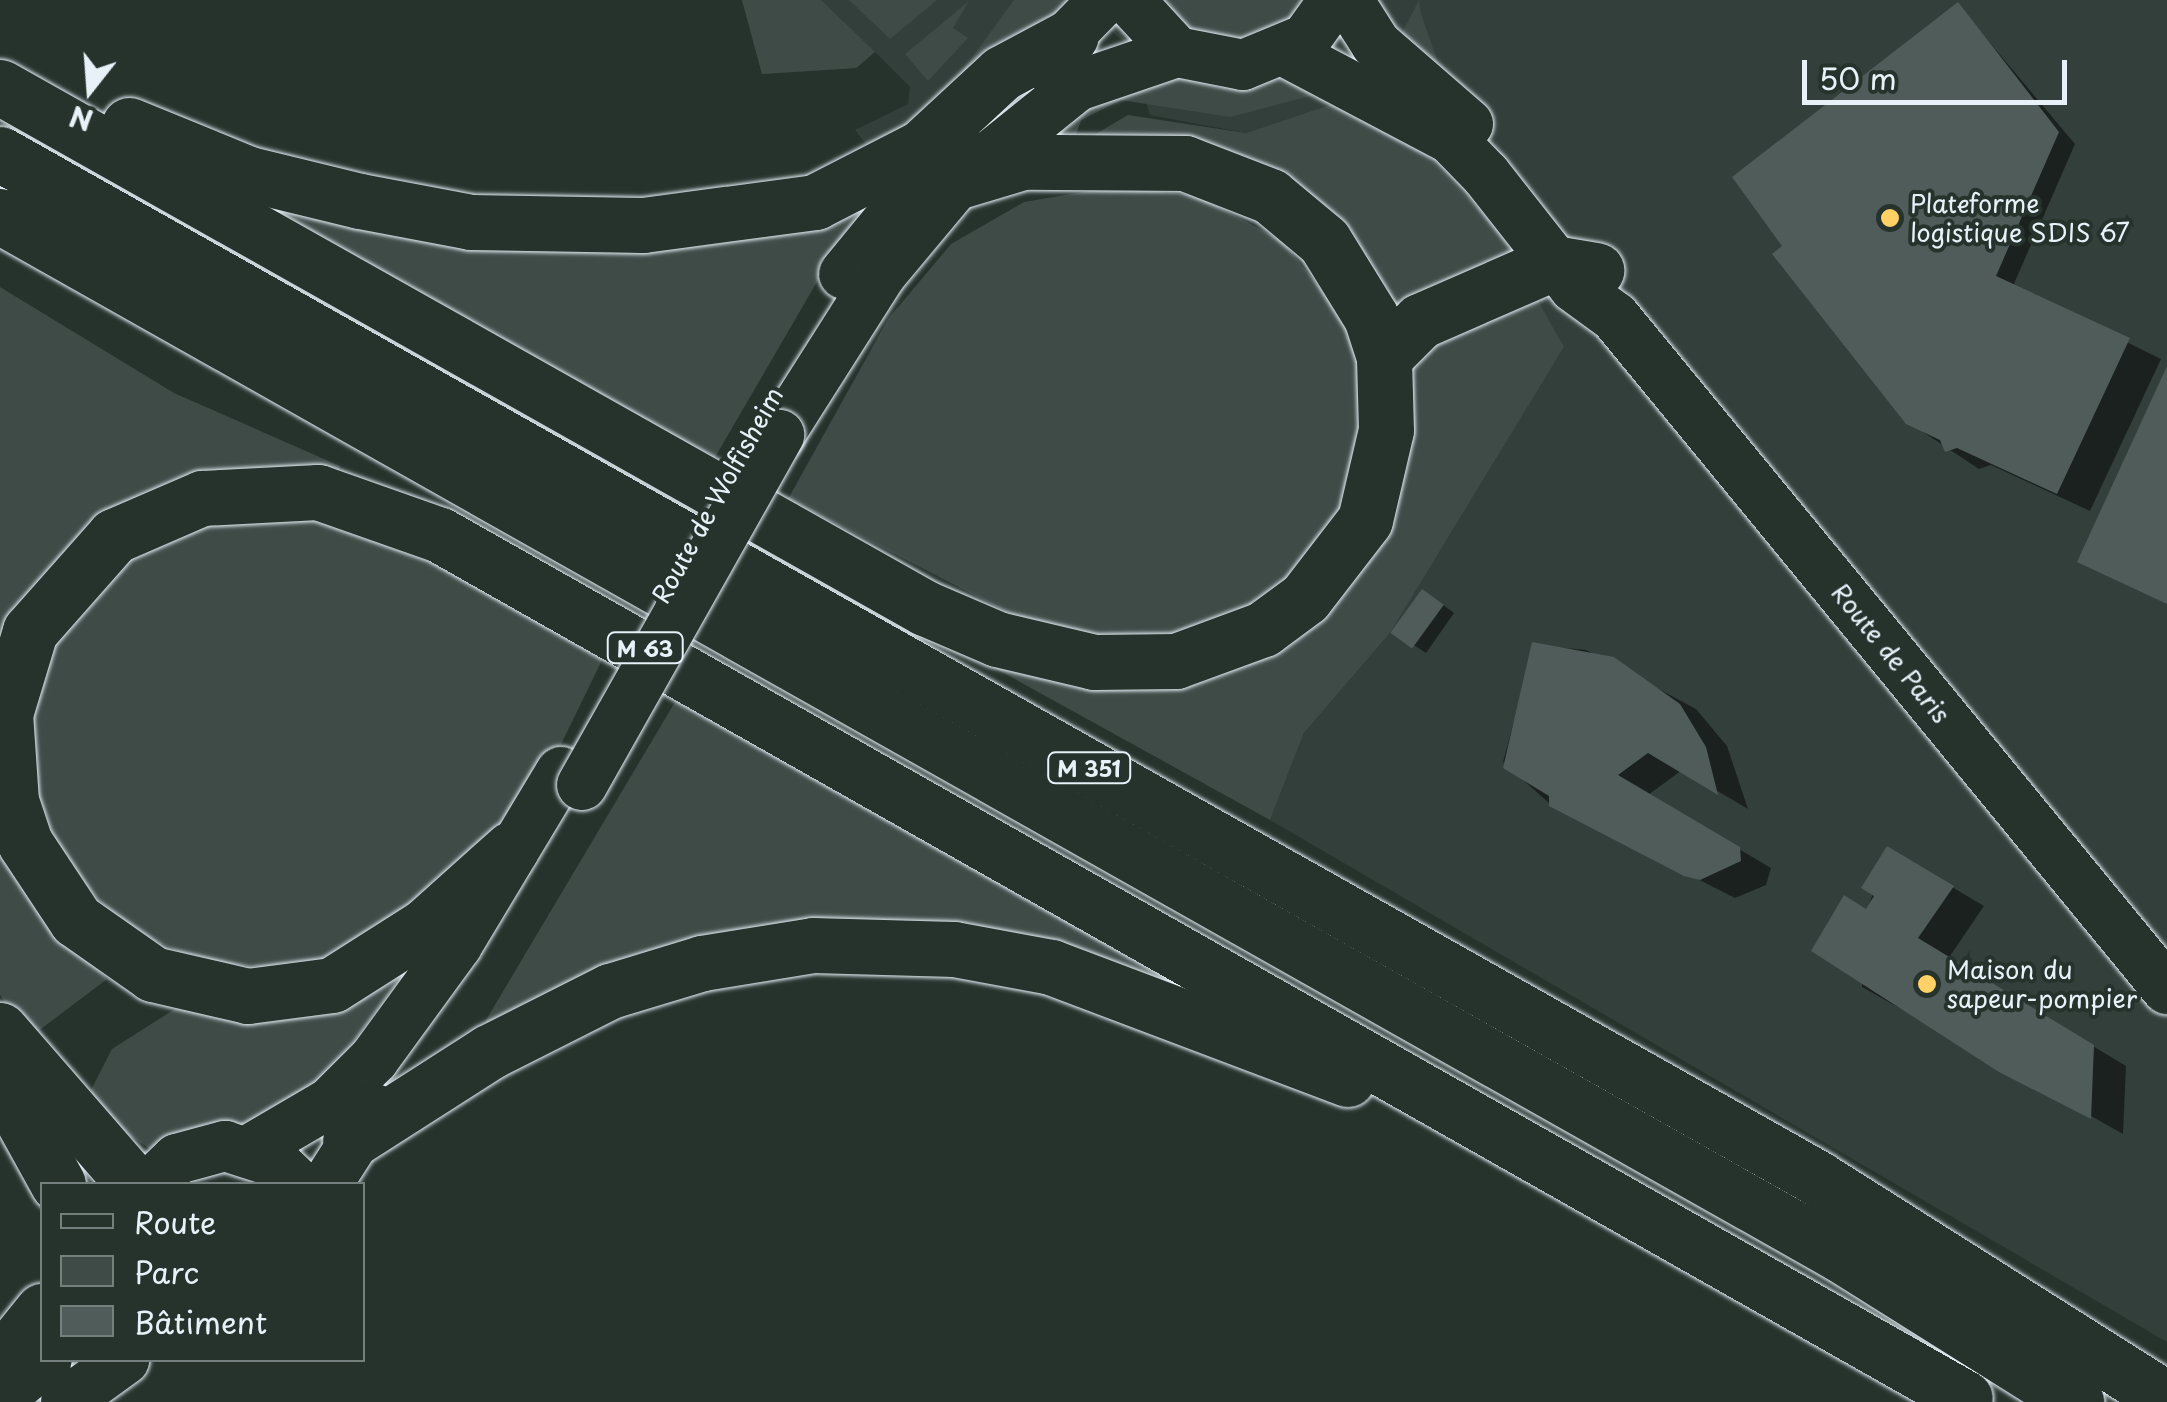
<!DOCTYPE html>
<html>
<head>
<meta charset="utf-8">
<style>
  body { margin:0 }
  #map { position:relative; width:2167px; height:1402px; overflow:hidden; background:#26332d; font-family:"Playpen Sans",sans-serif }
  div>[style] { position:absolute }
  .built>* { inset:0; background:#333f3a }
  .green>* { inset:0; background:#3e4b47 }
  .shadow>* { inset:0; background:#0007 }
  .building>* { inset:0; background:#505c59; transform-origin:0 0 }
  .roads { filter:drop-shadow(0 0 2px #e8f1f8) drop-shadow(0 0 2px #e8f1f8) }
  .major>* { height:50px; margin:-25px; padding:0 25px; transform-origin:25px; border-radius:25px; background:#26332d }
  .highway>* { height:55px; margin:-27.5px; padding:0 27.5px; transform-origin:27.5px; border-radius:27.5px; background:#26332d }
  .bridges { filter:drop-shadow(0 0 2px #e8f1f8) drop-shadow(0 0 2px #e8f1f8) }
  .major-bridge>* { height:50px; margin:-25px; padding:0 25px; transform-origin:25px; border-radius:25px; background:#26332d }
  .dots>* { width:28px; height:28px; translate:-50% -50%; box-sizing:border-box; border:5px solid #26332d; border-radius:50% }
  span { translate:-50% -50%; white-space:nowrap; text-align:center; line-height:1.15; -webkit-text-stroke:8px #26332d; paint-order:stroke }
  .shield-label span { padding:2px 8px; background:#26332d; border:2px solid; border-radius:8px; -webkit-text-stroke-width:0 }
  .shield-label { font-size:22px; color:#e8f1f8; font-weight:700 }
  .poi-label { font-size:25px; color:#e8f1f8 }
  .left { translate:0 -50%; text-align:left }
  .street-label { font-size:25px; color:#e8f1f8 }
  .legend { position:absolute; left:40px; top:1182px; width:325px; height:180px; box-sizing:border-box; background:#26332d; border:2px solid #747f7e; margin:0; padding:12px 18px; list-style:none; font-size:30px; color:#e8f1f8 }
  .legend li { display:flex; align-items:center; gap:20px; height:50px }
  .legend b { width:50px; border:2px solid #747f7e }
  .north { position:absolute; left:40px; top:40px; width:100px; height:100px; -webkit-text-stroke:8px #26332d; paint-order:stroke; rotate:197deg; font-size:28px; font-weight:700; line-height:40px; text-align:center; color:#e8f1f8 }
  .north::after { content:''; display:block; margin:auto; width:35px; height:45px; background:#e8f1f8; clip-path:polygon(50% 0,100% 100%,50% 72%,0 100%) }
  .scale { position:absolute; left:1802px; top:60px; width:265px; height:45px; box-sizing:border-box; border:5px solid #e8f1f8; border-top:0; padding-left:12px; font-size:30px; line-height:35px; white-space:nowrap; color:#e8f1f8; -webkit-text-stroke:8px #26332d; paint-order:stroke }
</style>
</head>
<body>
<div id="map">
  <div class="built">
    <div style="clip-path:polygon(742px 0,2167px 0,2167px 1342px,1270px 820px,1304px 733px,1390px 633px,1564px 347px,1338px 102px,1246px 133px,1150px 115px,1128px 46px,1081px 4px,1045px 18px,914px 137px,873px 153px,855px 130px,908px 104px,910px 87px,875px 52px,856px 68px,762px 74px)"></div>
  </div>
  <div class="green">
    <div style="clip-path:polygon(742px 0,821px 0,875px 52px,856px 68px,762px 74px)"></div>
    <div style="clip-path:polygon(849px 0,937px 0,890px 39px)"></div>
    <div style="clip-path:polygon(1014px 0,1083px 0,1045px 18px,914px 137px)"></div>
    <div style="clip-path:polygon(1159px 0,1308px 0,1290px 21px,1242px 41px,1190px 31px)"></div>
    <div style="clip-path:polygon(1419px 0,1421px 14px,1444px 79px,1400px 37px)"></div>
    <div style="clip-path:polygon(969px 1px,953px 28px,968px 38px,928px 81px,905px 54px)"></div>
    <div style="clip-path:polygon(1161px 73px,1220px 88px,1296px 78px,1318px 94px,1230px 117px,1121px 100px,1081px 120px,1072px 146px,1023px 153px,1084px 96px)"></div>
    <div style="clip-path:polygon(1338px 102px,1421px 149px,1497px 228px,1564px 347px,1390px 633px,1304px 733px,1270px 820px,935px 635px,1168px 683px,1382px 521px,1358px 254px,1089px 138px,1128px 115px,1246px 133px)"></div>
    <div style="clip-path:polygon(926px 147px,825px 268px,714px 459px,241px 191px,512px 250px)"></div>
    <div style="clip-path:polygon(1107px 188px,1195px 195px,1281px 240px,1341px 314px,1357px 359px,1363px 397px,1352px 483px,1333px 524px,1308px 562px,1237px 617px,1190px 632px,1091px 636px,1023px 620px,788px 499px,888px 319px,951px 244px,1024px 202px)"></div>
    <div style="clip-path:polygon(0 287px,174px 393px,340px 466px,337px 479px,195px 478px,0 663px)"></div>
    <div style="clip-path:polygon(292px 513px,476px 578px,606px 652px,549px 769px,439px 893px,366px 946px,287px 969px,206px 962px,126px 929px,64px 861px,34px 783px,34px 703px,65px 619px,120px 562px,200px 523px)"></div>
    <div style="clip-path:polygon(678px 697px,1211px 995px,953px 932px,488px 1031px,486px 1020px)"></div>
    <div style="clip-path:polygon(0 834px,37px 908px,107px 979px,29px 1038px,0 995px)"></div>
    <div style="clip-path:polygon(403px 974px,321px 1086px,261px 1125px,155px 1152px,100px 1116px,91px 1090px,112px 1049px,178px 1007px,344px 999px)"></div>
  </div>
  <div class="shadow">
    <div style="clip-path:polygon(1958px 5px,2075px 144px,2013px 286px,2161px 359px,2090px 511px,1991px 465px,1979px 469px,1908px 422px,1785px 246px)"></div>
    <div style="clip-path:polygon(1434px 598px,1454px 613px,1426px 653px,1394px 632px)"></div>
    <div style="clip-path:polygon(1534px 645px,1586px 650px,1696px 709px,1727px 746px,1748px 809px,1682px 770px,1648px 795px,1771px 868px,1766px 885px,1735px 898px,1550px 804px,1503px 762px)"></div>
    <div style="clip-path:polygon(1888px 849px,1984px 906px,1948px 959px,2126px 1066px,2123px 1134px,1862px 987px,1867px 911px)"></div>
  </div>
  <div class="building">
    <div style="clip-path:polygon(1958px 2px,2059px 132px,1996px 276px,2130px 338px,2057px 494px,1957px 448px,1945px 452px,1940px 440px,1906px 424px,1772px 254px,1782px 246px,1732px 177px)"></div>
    <div style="clip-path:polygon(2167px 366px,2167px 604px,2077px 562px)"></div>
    <div style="left:1422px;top:589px;width:27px;height:54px;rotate:36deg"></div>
    <div style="clip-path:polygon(1532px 642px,1614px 657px,1680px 704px,1706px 747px,1718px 795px,1648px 753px,1618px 775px,1740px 847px,1741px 861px,1700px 880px,1684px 876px,1549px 806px,1549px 796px,1503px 768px)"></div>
    <div style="clip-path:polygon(1887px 846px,1954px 886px,1918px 938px,2094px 1045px,2091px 1119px,1999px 1072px,1811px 951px,1844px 895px,1866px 909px,1874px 896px,1861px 888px)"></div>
  </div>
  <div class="roads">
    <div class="major">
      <div style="left:1129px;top:0;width:71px;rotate:47.3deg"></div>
      <div style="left:1177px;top:52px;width:67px;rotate:11.1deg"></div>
      <div style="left:1243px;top:65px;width:68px;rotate:-22.4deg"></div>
      <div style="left:1306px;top:39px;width:48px;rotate:-54.3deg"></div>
      <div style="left:1348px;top:0;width:52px;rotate:57.5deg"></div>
      <div style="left:1376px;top:44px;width:122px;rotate:41deg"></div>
      <div style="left:1286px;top:52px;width:187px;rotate:27.8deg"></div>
      <div style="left:1451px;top:139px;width:50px;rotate:45.8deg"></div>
      <div style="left:1486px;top:175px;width:142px;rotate:51.8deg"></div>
      <div style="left:1574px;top:287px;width:51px;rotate:36.2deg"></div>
      <div style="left:1615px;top:317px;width:870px;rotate:50.6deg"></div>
      <div style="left:1041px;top:64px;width:90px;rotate:-45.5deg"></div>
      <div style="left:844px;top:274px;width:175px;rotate:-50.6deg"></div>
      <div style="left:779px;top:435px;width:192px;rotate:-57.6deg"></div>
      <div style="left:882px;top:273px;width:120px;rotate:-50.1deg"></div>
      <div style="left:959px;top:181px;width:151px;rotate:-38.8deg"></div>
      <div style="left:1077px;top:86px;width:106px;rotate:-18.8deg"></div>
      <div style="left:251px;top:1149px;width:93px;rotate:-30.4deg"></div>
      <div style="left:331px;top:1102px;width:61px;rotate:-45deg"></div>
      <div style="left:374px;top:1059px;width:141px;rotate:-53.9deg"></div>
      <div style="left:457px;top:945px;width:202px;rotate:-59deg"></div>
      <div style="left:151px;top:1184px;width:36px;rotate:-44deg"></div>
      <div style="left:177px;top:1159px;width:50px;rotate:-15.2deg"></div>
      <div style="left:225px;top:1146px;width:52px;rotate:17.7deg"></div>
      <div style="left:275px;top:1162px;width:32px;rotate:44deg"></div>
      <div style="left:327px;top:1184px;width:89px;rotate:-57.4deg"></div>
      <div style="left:0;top:1398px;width:60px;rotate:-39deg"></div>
      <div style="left:66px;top:1402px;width:72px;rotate:-35.9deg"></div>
    </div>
    <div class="highway">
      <div style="left:0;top:87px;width:1062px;rotate:29.39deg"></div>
      <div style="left:925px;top:608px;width:78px;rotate:23.3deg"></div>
      <div style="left:997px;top:639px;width:100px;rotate:13.3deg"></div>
      <div style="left:1094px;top:662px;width:82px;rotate:-0.7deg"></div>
      <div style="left:1176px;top:661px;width:93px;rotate:-20.2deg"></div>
      <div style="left:1263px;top:629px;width:52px;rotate:-36.4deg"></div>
      <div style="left:1305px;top:598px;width:98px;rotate:-52.4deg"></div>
      <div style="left:1365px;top:520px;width:92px;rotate:-76.9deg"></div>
      <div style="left:1386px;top:430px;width:73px;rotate:-91.6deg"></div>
      <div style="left:1384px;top:357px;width:42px;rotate:-108deg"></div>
      <div style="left:1371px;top:317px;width:89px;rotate:-121.7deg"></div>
      <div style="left:1324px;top:241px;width:70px;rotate:-140.2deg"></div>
      <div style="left:1270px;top:196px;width:91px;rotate:-158.8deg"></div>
      <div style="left:1185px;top:163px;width:162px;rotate:-179.6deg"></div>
      <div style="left:1023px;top:162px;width:67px;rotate:163.5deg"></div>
      <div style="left:129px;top:125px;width:130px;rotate:22.2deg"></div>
      <div style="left:249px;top:174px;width:114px;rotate:13.7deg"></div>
      <div style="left:360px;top:201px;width:113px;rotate:10.7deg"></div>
      <div style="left:471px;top:222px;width:172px;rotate:1deg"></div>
      <div style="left:643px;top:225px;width:174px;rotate:-7.6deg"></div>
      <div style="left:815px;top:202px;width:120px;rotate:-27.2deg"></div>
      <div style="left:922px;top:147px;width:109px;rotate:-42.8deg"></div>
      <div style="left:1002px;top:73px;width:78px;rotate:-28.2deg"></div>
      <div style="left:0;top:154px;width:2086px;rotate:29.4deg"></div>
      <div style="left:1817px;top:1178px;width:414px;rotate:32.3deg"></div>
      <div style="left:0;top:216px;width:2113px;rotate:29.43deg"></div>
      <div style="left:1840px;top:1254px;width:279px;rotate:32.1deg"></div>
      <div style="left:1384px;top:357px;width:51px;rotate:-45deg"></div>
      <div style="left:1420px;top:321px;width:145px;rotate:-23.6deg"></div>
      <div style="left:1553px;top:263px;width:44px;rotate:9.2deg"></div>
      <div style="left:511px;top:849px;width:115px;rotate:138.2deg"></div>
      <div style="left:425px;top:926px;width:110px;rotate:147.6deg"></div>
      <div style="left:332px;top:985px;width:85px;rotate:172.5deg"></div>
      <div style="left:248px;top:996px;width:98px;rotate:-167deg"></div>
      <div style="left:153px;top:974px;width:94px;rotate:-145deg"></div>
      <div style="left:76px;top:920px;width:92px;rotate:-123.5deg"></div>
      <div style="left:25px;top:843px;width:44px;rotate:-108.4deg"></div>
      <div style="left:11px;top:801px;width:87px;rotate:-93.9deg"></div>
      <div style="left:5px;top:714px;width:87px;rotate:-73.2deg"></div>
      <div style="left:30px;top:631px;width:127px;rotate:-48.5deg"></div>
      <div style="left:114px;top:536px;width:96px;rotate:-23.4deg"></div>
      <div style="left:202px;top:498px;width:116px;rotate:-3deg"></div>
      <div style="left:318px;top:492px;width:129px;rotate:19.4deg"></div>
      <div style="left:440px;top:535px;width:1752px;rotate:29.51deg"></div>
      <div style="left:0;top:1030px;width:204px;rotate:49deg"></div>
      <div style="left:0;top:1079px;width:120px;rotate:61.1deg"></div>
      <div style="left:350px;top:1141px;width:165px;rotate:-32.6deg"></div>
      <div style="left:489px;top:1052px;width:136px;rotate:-26.8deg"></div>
      <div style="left:610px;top:991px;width:96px;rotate:-16.9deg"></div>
      <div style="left:702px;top:963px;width:112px;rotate:-9.2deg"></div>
      <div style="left:813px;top:945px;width:141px;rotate:1.6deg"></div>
      <div style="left:954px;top:949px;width:99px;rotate:10.5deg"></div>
      <div style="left:1051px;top:967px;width:317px;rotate:20.7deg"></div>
      <div style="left:0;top:1363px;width:67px;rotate:-51.1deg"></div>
    </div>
  </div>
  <div class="bridges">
    <div class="major-bridge">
      <div style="left:582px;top:785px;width:402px;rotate:-60.6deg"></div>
    </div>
  </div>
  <div class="dots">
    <div style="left:1890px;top:218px;background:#ffd166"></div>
    <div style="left:1927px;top:984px;background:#ffd166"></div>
  </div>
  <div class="shield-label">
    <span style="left:645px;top:648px">M 63</span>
    <span style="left:1089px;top:768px">M 351</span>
  </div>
  <div class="poi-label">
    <span class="left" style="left:1910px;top:218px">Plateforme<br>logistique SDIS 67</span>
    <span class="left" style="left:1947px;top:984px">Maison du<br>sapeur-pompier</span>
  </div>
  <div class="street-label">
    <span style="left:717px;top:495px;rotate:-61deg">Route de Wolfisheim</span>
    <span style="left:1891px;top:653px;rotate:51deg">Route de Paris</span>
  </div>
  <ul class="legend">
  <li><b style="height:12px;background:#26332d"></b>Route</li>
  <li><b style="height:28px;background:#3e4b47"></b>Parc</li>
  <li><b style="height:28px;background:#505c59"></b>Bâtiment</li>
  </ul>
  <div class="north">N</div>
  <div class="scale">50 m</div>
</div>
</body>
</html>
